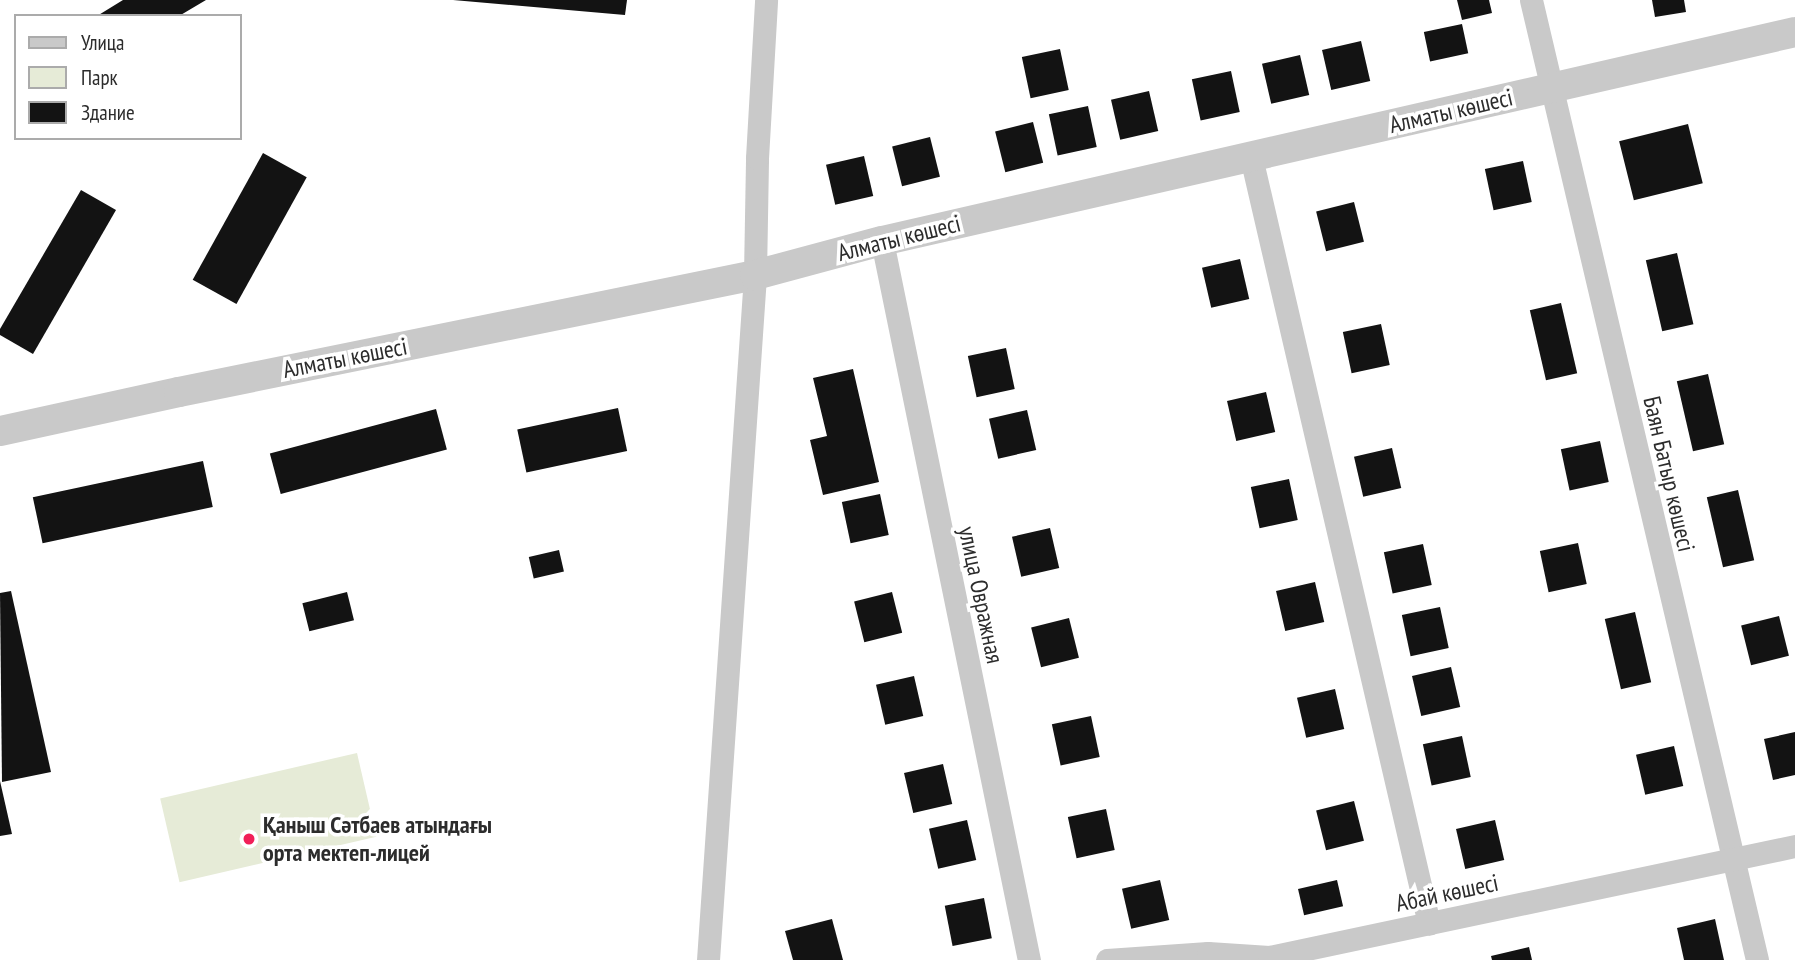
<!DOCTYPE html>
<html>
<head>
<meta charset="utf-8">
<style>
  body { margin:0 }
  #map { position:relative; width:1795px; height:960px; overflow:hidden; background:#fff; font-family:"PT Sans Narrow",sans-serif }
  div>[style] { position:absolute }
  .green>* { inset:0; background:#e6ebd7; transform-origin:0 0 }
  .building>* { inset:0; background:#131313; transform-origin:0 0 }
  .minor>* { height:23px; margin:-11.5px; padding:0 11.5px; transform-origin:11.5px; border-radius:11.5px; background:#c9c9c9 }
  .tertiary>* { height:30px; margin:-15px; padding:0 15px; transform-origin:15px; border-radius:15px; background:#c9c9c9 }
  .dots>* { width:19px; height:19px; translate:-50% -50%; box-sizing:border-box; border:4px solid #fff; border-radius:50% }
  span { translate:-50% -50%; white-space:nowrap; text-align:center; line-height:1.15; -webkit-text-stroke:7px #fff; paint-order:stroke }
  .street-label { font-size:24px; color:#2c2c2c }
  .poi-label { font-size:24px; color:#2c2c2c; font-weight:700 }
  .left { translate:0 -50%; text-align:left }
  .legend { position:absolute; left:14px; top:14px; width:228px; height:126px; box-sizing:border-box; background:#fff; border:2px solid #ababab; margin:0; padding:9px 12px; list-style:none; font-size:21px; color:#2c2c2c }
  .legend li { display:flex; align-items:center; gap:14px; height:35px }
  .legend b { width:35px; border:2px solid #ababab }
</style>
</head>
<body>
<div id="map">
  <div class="green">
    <div style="left:357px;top:753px;width:86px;height:202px;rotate:77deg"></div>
  </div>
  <div class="building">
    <div style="clip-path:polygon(123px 0,206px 0,179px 16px,97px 16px)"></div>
    <div style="clip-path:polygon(453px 0,627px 0,625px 15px)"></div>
    <div style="clip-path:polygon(1457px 0,1489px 0,1492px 13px,1462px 20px)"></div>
    <div style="clip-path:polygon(1652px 0,1684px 0,1686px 12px,1655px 17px)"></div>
    <div style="left:1462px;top:24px;width:30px;height:39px;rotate:78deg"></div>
    <div style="left:1361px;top:41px;width:41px;height:40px;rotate:77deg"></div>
    <div style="left:1060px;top:49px;width:42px;height:39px;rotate:78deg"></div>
    <div style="left:1300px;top:55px;width:41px;height:39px;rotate:77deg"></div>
    <div style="left:1231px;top:71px;width:42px;height:40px;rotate:78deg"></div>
    <div style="left:1149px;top:91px;width:41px;height:39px;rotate:77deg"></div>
    <div style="left:1088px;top:106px;width:42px;height:40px;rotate:78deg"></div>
    <div style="left:1033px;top:122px;width:42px;height:39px;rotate:76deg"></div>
    <div style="left:1688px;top:124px;width:61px;height:71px;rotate:76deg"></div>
    <div style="left:930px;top:137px;width:41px;height:39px;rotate:76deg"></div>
    <div style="left:263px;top:153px;width:50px;height:145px;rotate:29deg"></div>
    <div style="left:864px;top:156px;width:41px;height:39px;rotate:77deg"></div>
    <div style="left:1523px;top:161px;width:42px;height:39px;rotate:78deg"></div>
    <div style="clip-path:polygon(81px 190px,116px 210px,33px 354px,0 335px,0 329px)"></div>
    <div style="left:1354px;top:202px;width:41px;height:39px;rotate:76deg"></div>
    <div style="left:1677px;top:253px;width:73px;height:32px;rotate:77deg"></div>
    <div style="left:1240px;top:259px;width:41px;height:39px;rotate:77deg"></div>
    <div style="left:1561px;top:303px;width:72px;height:32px;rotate:77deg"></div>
    <div style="left:1381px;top:324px;width:42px;height:39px;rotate:78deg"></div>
    <div style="left:1006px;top:348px;width:42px;height:39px;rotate:78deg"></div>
    <div style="clip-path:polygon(853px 369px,879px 482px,823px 495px,810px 440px,827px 436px,813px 378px)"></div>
    <div style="left:1708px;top:374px;width:72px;height:32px;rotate:77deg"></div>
    <div style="left:1266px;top:392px;width:41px;height:40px;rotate:77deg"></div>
    <div style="left:618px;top:408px;width:44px;height:103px;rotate:78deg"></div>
    <div style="left:436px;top:409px;width:42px;height:172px;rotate:75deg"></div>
    <div style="left:1027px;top:410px;width:41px;height:39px;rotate:77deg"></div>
    <div style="left:1600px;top:441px;width:42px;height:40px;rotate:78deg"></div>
    <div style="left:1392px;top:448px;width:41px;height:39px;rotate:77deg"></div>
    <div style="left:203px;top:461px;width:47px;height:174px;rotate:78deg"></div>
    <div style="left:1289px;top:479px;width:42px;height:39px;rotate:78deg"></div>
    <div style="left:1738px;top:490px;width:72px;height:32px;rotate:77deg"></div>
    <div style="left:880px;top:494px;width:42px;height:39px;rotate:78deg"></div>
    <div style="left:1050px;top:528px;width:41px;height:39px;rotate:77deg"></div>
    <div style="left:1578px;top:543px;width:42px;height:39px;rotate:78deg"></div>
    <div style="left:1423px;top:544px;width:42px;height:40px;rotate:78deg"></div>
    <div style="left:559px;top:550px;width:22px;height:31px;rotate:77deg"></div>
    <div style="left:1315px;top:582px;width:41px;height:40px;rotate:77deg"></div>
    <div style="clip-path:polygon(11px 591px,51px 772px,2px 782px,0 593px)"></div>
    <div style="left:347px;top:592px;width:29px;height:46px;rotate:76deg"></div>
    <div style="left:892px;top:592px;width:42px;height:39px;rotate:76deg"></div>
    <div style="left:1440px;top:607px;width:42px;height:39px;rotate:78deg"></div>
    <div style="left:1635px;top:612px;width:72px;height:31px;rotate:77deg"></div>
    <div style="left:1779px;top:616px;width:41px;height:39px;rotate:76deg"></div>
    <div style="left:1069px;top:618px;width:41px;height:39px;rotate:76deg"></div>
    <div style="left:1451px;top:667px;width:41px;height:40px;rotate:77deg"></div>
    <div style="left:914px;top:676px;width:41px;height:39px;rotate:77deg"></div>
    <div style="left:1335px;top:689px;width:41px;height:39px;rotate:77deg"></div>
    <div style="left:1091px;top:716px;width:42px;height:40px;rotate:78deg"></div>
    <div style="clip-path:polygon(1795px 732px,1795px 775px,1773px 780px,1764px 739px)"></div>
    <div style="left:1462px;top:736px;width:42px;height:40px;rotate:78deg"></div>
    <div style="left:1674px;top:746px;width:41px;height:39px;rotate:77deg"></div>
    <div style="left:943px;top:764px;width:41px;height:40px;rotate:77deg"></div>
    <div style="clip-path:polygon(0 781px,12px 834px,0 836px)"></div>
    <div style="left:1354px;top:801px;width:41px;height:39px;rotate:76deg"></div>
    <div style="left:1106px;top:809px;width:42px;height:39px;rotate:78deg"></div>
    <div style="left:967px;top:820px;width:41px;height:39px;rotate:77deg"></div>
    <div style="left:1495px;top:820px;width:41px;height:40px;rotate:77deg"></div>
    <div style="left:1160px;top:880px;width:41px;height:39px;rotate:77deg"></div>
    <div style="left:1337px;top:880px;width:27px;height:40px;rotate:77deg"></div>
    <div style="left:984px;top:898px;width:41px;height:40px;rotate:79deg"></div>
    <div style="clip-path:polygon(832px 919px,843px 960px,793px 960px,785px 931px)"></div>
    <div style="clip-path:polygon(1715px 919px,1724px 960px,1684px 960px,1677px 928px)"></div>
    <div style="clip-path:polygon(1529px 947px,1532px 960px,1492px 960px,1491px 956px)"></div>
  </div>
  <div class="minor">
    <div style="left:1531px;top:0;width:986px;rotate:76.75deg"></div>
    <div style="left:1251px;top:157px;width:787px;rotate:76.93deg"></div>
    <div style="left:882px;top:241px;width:734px;rotate:78.45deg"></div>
    <div style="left:708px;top:960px;width:687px;rotate:-86.07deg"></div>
    <div style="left:755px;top:275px;width:117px;rotate:-89deg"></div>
    <div style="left:757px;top:158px;width:158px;rotate:-86.7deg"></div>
    <div style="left:1107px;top:960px;width:101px;rotate:-4deg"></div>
    <div style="left:1208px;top:953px;width:61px;rotate:3.8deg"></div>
    <div style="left:1269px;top:957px;width:538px;rotate:-11.92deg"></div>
  </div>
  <div class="tertiary">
    <div style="left:0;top:431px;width:183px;rotate:-12.3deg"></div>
    <div style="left:179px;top:392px;width:588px;rotate:-11.48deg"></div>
    <div style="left:755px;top:275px;width:131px;rotate:-15deg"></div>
    <div style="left:882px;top:241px;width:937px;rotate:-12.89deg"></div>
  </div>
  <div class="dots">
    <div style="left:249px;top:839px;background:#f11f58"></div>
  </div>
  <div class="street-label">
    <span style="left:1451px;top:111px;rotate:-13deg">Алматы көшесі</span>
    <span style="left:899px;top:238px;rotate:-14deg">Алматы көшесі</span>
    <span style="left:345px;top:358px;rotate:-11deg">Алматы көшесі</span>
    <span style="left:1669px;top:474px;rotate:77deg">Баян Батыр көшесі</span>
    <span style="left:981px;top:595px;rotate:78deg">улица Овражная</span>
    <span style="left:1447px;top:893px;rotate:-12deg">Абай көшесі</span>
  </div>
  <div class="poi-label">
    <span class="left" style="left:263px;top:839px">Қаныш Сәтбаев атындағы<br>орта мектеп-лицей</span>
  </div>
  <ul class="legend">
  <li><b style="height:9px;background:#c9c9c9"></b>Улица</li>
  <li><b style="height:19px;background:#e6ebd7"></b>Парк</li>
  <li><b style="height:19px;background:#131313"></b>Здание</li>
  </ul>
</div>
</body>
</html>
